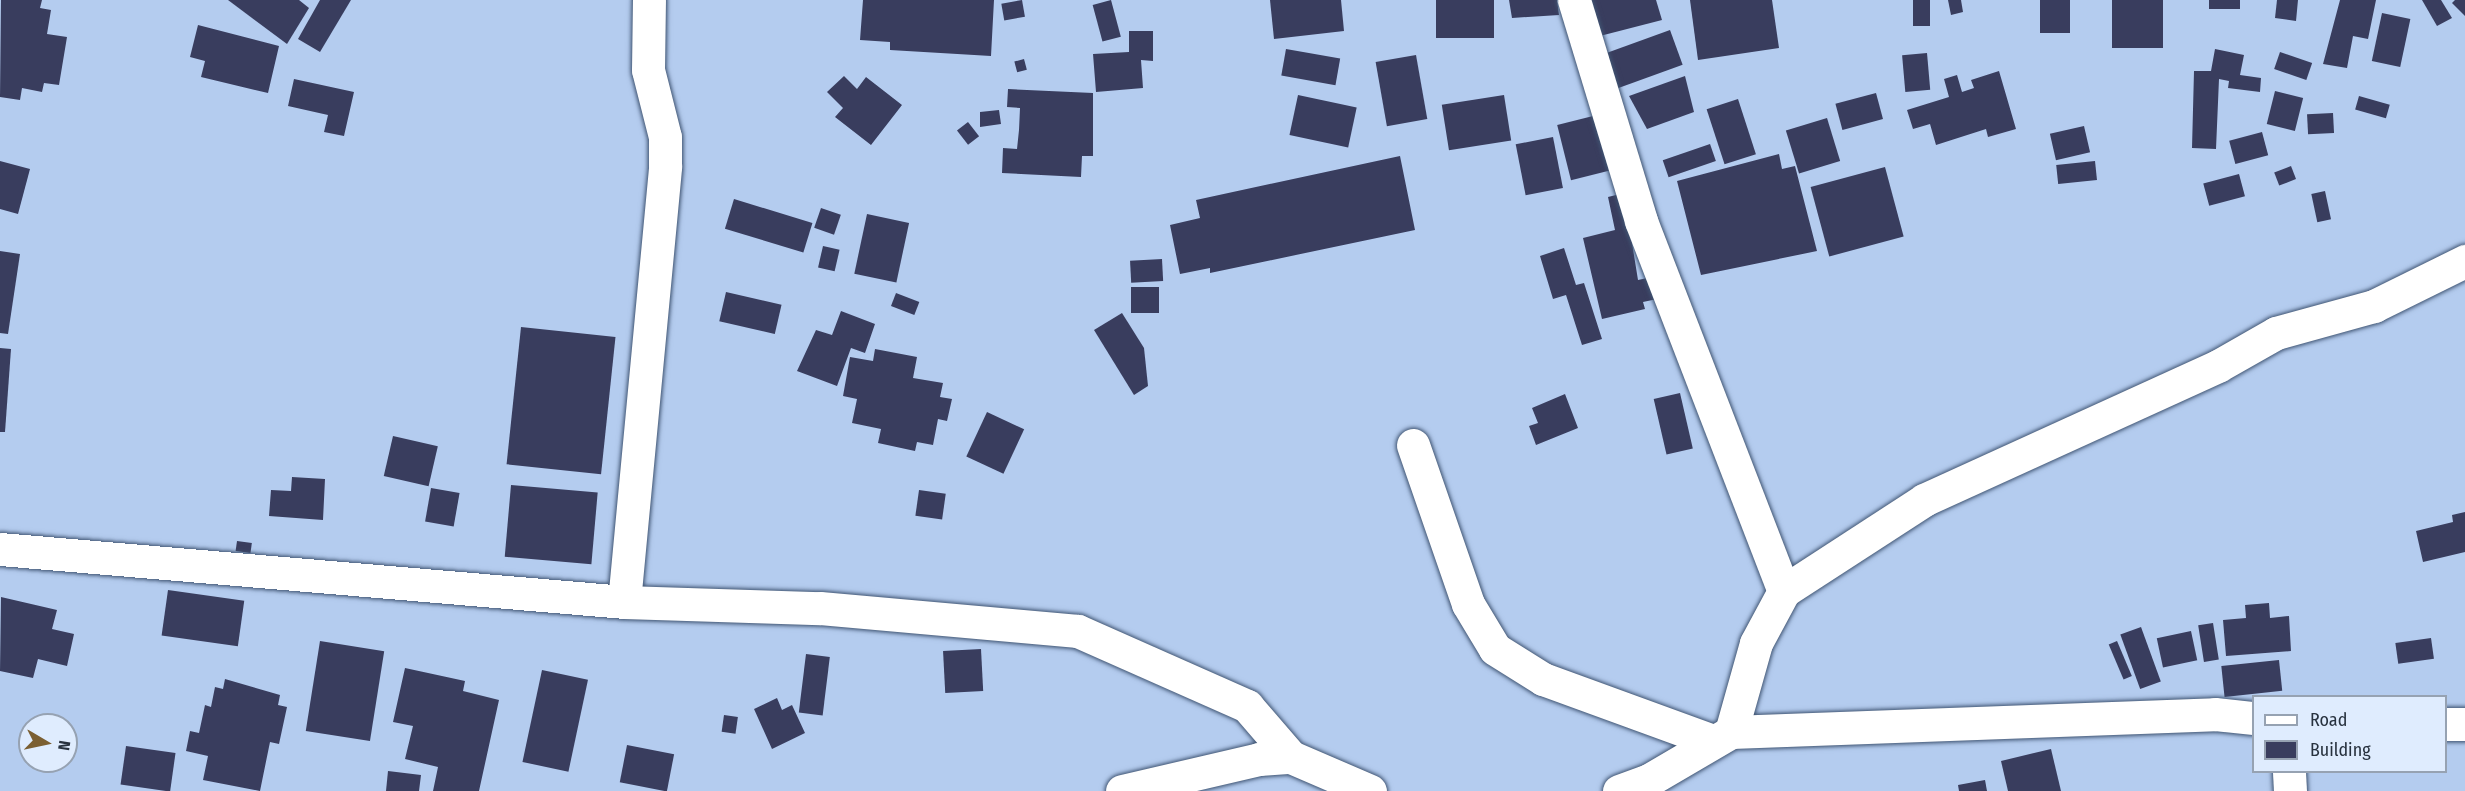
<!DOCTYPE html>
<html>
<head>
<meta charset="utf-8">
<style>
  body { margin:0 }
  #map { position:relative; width:2465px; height:791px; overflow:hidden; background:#b4ccef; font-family:"Fira Sans Condensed",sans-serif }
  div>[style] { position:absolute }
  .building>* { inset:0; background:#393d5e; transform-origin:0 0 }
  .roads { filter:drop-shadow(0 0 2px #405573) drop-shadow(0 0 2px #405573) }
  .minor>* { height:33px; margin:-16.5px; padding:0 16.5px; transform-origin:16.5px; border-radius:16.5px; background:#fff }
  span { translate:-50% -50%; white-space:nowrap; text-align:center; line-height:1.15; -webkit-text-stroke:6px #dfecfe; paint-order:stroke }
  .legend { position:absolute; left:2252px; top:695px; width:195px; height:78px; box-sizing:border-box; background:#dfecfe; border:2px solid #96a2b2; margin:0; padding:8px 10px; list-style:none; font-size:18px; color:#28323f }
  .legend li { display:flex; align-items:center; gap:12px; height:30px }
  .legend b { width:30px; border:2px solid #96a2b2 }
  .north { position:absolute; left:18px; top:713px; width:60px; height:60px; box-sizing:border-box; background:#dfecfe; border:2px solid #96a2b2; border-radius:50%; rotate:99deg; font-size:16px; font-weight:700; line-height:24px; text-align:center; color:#28323f }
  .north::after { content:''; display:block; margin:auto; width:21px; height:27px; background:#7b5f32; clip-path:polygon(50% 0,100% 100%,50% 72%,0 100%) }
</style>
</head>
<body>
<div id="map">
  <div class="building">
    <div style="clip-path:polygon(1px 0,42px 0,40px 8px,51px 10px,47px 34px,67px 37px,59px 85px,44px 83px,42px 92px,22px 88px,20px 100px,0 97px)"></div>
    <div style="clip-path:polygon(228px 0,299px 0,309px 8px,287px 44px)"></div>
    <div style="clip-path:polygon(320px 0,351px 0,320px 52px,298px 39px)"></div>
    <div style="clip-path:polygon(863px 0,994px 0,991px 56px,890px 50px,890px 42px,860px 40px)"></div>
    <div style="left:1022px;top:0;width:17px;height:21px;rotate:80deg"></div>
    <div style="left:1111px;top:0;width:38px;height:19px;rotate:75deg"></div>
    <div style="clip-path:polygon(1270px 0,1341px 0,1344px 31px,1274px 39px)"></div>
    <div style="left:1436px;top:0;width:58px;height:38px"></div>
    <div style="clip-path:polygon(1509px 0,1557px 0,1559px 15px,1512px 18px)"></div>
    <div style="clip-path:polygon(1586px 0,1656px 0,1662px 20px,1596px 37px)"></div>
    <div style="clip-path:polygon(1690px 0,1772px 0,1779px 48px,1698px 60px)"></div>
    <div style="left:1913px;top:0;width:17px;height:26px"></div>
    <div style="clip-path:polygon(1948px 0,1961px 0,1963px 12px,1951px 15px)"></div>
    <div style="left:2040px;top:0;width:30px;height:33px"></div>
    <div style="left:2112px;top:0;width:51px;height:48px"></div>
    <div style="left:2209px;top:0;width:31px;height:9px"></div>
    <div style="clip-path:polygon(2277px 0,2298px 0,2296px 21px,2275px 18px)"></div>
    <div style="clip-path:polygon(2340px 0,2376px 0,2368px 39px,2353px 36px,2347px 68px,2323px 64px)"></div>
    <div style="clip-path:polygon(2422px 0,2441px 0,2452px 18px,2437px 26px)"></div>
    <div style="clip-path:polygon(2455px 0,2465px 0,2465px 16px,2452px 3px)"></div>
    <div style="left:2382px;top:13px;width:29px;height:49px;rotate:12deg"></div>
    <div style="clip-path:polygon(198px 25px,279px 46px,268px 93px,201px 77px,205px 61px,190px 57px)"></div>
    <div style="left:1670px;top:30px;width:37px;height:69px;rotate:70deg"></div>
    <div style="clip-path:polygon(1129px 31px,1153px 31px,1153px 61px,1141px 60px,1143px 88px,1096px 92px,1093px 54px,1129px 52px)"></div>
    <div style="left:1286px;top:49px;width:55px;height:27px;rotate:10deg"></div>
    <div style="clip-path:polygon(2215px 49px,2244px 55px,2240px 75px,2261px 78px,2260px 92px,2228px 88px,2229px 81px,2219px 79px,2216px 149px,2192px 148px,2194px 71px,2211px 71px)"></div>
    <div style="left:2280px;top:52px;width:34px;height:18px;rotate:19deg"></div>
    <div style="left:1927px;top:53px;width:37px;height:25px;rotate:85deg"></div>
    <div style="left:1416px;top:55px;width:65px;height:41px;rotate:80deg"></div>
    <div style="left:1024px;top:59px;width:11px;height:10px;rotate:75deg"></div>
    <div style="clip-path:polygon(1999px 71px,2016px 129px,1988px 137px,1986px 129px,1936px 145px,1930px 124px,1913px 129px,1907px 110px,1949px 97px,1944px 79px,1957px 75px,1962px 92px,1974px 88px,1971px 80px)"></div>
    <div style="clip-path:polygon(844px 76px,857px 89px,866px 77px,902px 105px,871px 145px,835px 117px,843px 108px,827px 92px)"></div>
    <div style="clip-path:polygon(1685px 76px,1694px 112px,1647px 129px,1629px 96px)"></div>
    <div style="clip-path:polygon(294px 79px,354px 92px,344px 136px,324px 132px,328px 115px,288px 106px)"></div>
    <div style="clip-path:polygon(1008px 89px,1093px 93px,1093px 156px,1082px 156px,1081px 177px,1002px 173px,1003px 148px,1017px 149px,1019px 130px,1020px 108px,1007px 107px)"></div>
    <div style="left:2275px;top:91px;width:29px;height:34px;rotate:14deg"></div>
    <div style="left:1876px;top:93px;width:27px;height:42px;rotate:75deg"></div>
    <div style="left:1298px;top:95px;width:60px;height:41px;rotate:12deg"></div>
    <div style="left:1504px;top:95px;width:46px;height:63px;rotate:81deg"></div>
    <div style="left:2359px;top:96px;width:32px;height:14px;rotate:16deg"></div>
    <div style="left:1738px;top:99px;width:58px;height:33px;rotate:72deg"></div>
    <div style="clip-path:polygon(999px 110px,1001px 124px,980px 127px,980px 112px)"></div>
    <div style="left:2333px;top:113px;width:20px;height:26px;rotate:87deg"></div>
    <div style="left:1597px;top:115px;width:57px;height:41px;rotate:76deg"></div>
    <div style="left:1827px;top:118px;width:45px;height:43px;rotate:73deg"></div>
    <div style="left:968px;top:122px;width:18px;height:14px;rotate:52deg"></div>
    <div style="left:2084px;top:126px;width:27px;height:35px;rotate:77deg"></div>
    <div style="left:2262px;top:132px;width:24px;height:34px;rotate:75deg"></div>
    <div style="left:1553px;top:137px;width:52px;height:38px;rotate:79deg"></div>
    <div style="left:1710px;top:144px;width:18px;height:50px;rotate:71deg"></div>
    <div style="clip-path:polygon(1779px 154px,1782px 169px,1795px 166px,1817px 251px,1701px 275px,1677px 181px)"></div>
    <div style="clip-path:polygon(1400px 156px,1415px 230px,1210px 273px,1210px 268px,1180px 274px,1170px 225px,1200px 218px,1196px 200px)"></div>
    <div style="clip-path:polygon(0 161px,30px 169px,18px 214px,0 209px)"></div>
    <div style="left:2095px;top:161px;width:19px;height:39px;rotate:84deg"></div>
    <div style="left:2291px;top:166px;width:14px;height:18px;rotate:69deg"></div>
    <div style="left:1885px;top:167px;width:72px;height:77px;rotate:75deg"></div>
    <div style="left:2239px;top:174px;width:23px;height:37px;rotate:75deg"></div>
    <div style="left:2325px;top:191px;width:29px;height:14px;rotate:78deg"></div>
    <div style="clip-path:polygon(1624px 193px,1638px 280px,1652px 277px,1657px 299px,1643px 302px,1645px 309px,1602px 319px,1583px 238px,1615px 230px,1608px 197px)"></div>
    <div style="left:734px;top:199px;width:82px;height:31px;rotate:17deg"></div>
    <div style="left:821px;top:208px;width:21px;height:21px;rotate:19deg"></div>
    <div style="left:867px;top:214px;width:43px;height:61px;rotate:12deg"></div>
    <div style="left:823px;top:246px;width:17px;height:22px;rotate:13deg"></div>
    <div style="clip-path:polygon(1564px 248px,1576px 285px,1584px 283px,1602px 339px,1582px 345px,1566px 295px,1553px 299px,1540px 256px)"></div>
    <div style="clip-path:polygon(0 251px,20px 254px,8px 334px,0 333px)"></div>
    <div style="left:1162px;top:259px;width:22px;height:32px;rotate:87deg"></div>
    <div style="left:1131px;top:287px;width:28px;height:26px"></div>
    <div style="left:726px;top:292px;width:57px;height:30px;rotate:13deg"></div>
    <div style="left:896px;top:293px;width:25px;height:14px;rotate:21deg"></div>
    <div style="clip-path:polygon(841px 311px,875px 324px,865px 353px,851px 348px,837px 386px,797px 371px,816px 330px,832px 335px)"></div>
    <div style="clip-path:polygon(1122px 313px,1144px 348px,1148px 386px,1134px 395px,1094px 330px)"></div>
    <div style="left:521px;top:327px;width:95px;height:138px;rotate:6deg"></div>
    <div style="clip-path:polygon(0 348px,11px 349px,5px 432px,0 432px)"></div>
    <div style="clip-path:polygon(875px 349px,917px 357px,913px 378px,943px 383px,940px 397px,952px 399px,947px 421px,938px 419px,933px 445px,917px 442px,915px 451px,878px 443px,881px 429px,852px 423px,857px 399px,843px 396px,850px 357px,873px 361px)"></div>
    <div style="left:1680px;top:393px;width:57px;height:27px;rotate:77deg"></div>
    <div style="clip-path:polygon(1565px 394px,1578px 428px,1536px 445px,1529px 426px,1538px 423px,1532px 408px)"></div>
    <div style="left:987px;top:412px;width:41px;height:49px;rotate:25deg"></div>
    <div style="left:393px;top:436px;width:46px;height:41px;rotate:13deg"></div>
    <div style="clip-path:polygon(292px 477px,325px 479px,323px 520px,269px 516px,271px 490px,291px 491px)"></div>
    <div style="left:511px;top:485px;width:87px;height:72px;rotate:5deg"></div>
    <div style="left:431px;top:488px;width:29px;height:34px;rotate:10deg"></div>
    <div style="left:919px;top:490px;width:27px;height:26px;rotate:8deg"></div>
    <div style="clip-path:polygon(2465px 512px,2465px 552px,2423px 562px,2416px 531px,2453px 522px,2452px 515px)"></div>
    <div style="left:237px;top:541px;width:15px;height:10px;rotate:8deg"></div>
    <div style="left:168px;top:590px;width:77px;height:46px;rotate:8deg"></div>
    <div style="clip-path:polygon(1px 597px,57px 610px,52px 629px,74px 634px,67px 666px,38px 659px,33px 678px,0 671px)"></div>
    <div style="clip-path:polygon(2269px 603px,2270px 618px,2289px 616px,2291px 651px,2226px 656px,2223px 620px,2246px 618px,2245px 605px)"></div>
    <div style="left:2213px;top:623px;width:37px;height:15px;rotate:81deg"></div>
    <div style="left:2141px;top:627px;width:58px;height:22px;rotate:70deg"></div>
    <div style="left:2191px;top:631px;width:30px;height:35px;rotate:78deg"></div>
    <div style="left:2431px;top:638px;width:21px;height:36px;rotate:82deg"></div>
    <div style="left:320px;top:641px;width:65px;height:91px;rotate:9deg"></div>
    <div style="left:2117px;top:641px;width:38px;height:9px;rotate:67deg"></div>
    <div style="left:981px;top:649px;width:42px;height:38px;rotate:87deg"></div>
    <div style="left:806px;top:654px;width:24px;height:59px;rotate:7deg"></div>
    <div style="left:2279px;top:660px;width:31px;height:58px;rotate:84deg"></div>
    <div style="clip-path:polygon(405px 668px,465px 681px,463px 691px,499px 700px,479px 791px,433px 791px,438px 767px,405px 759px,413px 726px,393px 722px)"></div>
    <div style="left:542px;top:670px;width:47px;height:94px;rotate:12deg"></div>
    <div style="clip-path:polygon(225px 679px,280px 695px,278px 705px,287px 707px,279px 744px,270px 742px,260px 791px,203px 780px,208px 756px,186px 751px,190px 731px,199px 733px,205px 705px,211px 707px,215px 687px,223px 689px)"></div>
    <div style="clip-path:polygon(777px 698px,782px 710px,792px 705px,805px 733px,772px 749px,754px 709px)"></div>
    <div style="left:724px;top:715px;width:14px;height:17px;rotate:8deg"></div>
    <div style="left:627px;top:745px;width:48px;height:38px;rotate:11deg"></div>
    <div style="left:126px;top:746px;width:50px;height:39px;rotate:8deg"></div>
    <div style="clip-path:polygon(2051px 749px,2061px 791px,2008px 791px,2001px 761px)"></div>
    <div style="clip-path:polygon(388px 771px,421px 775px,419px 791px,386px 791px)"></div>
    <div style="clip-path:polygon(1985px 780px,1987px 791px,1959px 791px,1958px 785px)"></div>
  </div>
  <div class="roads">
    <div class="minor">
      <div style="left:1574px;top:0;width:231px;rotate:73.1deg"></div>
      <div style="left:1641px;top:221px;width:397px;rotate:68.9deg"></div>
      <div style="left:1413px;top:445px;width:168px;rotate:70.9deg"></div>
      <div style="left:1468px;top:604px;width:52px;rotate:59deg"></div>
      <div style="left:1495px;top:649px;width:57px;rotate:32deg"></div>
      <div style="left:1543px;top:679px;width:181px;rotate:20deg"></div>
      <div style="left:0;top:549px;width:626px;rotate:4.85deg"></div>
      <div style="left:624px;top:602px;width:196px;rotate:1.8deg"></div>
      <div style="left:820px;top:608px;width:259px;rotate:5.1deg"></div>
      <div style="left:1078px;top:631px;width:185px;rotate:23.9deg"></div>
      <div style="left:1247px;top:706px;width:67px;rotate:49.2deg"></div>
      <div style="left:624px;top:602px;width:438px;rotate:-84.6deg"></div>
      <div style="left:665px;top:166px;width:29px;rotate:-90deg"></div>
      <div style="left:665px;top:137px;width:69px;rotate:-104.2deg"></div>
      <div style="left:648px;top:70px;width:70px;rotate:-89.2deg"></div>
      <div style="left:2446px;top:724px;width:19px"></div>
      <div style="left:1731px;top:732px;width:484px;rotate:-2.1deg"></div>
      <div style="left:2215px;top:714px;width:39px;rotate:6deg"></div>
      <div style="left:2289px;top:772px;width:19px;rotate:87deg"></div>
      <div style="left:1122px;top:791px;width:141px;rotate:-13.1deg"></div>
      <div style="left:1259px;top:759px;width:32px;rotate:-4deg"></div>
      <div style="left:1291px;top:757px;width:86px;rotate:23.3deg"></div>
      <div style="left:1619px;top:791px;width:32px;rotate:-20deg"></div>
      <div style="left:1649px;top:780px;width:95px;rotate:-30.3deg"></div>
      <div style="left:1731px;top:732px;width:92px;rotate:-74.3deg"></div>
      <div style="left:1756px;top:643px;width:59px;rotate:-61.7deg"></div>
      <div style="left:1784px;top:591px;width:167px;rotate:-33deg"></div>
      <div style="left:1924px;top:500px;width:323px;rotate:-24.5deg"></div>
      <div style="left:2218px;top:366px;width:67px;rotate:-29.6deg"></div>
      <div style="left:2276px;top:333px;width:102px;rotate:-15.4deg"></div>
      <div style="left:2374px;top:306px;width:102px;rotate:-26.3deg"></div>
    </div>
  </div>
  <ul class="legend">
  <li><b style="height:8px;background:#fff"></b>Road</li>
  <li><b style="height:16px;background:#393d5e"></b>Building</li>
  </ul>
  <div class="north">N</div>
</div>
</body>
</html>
